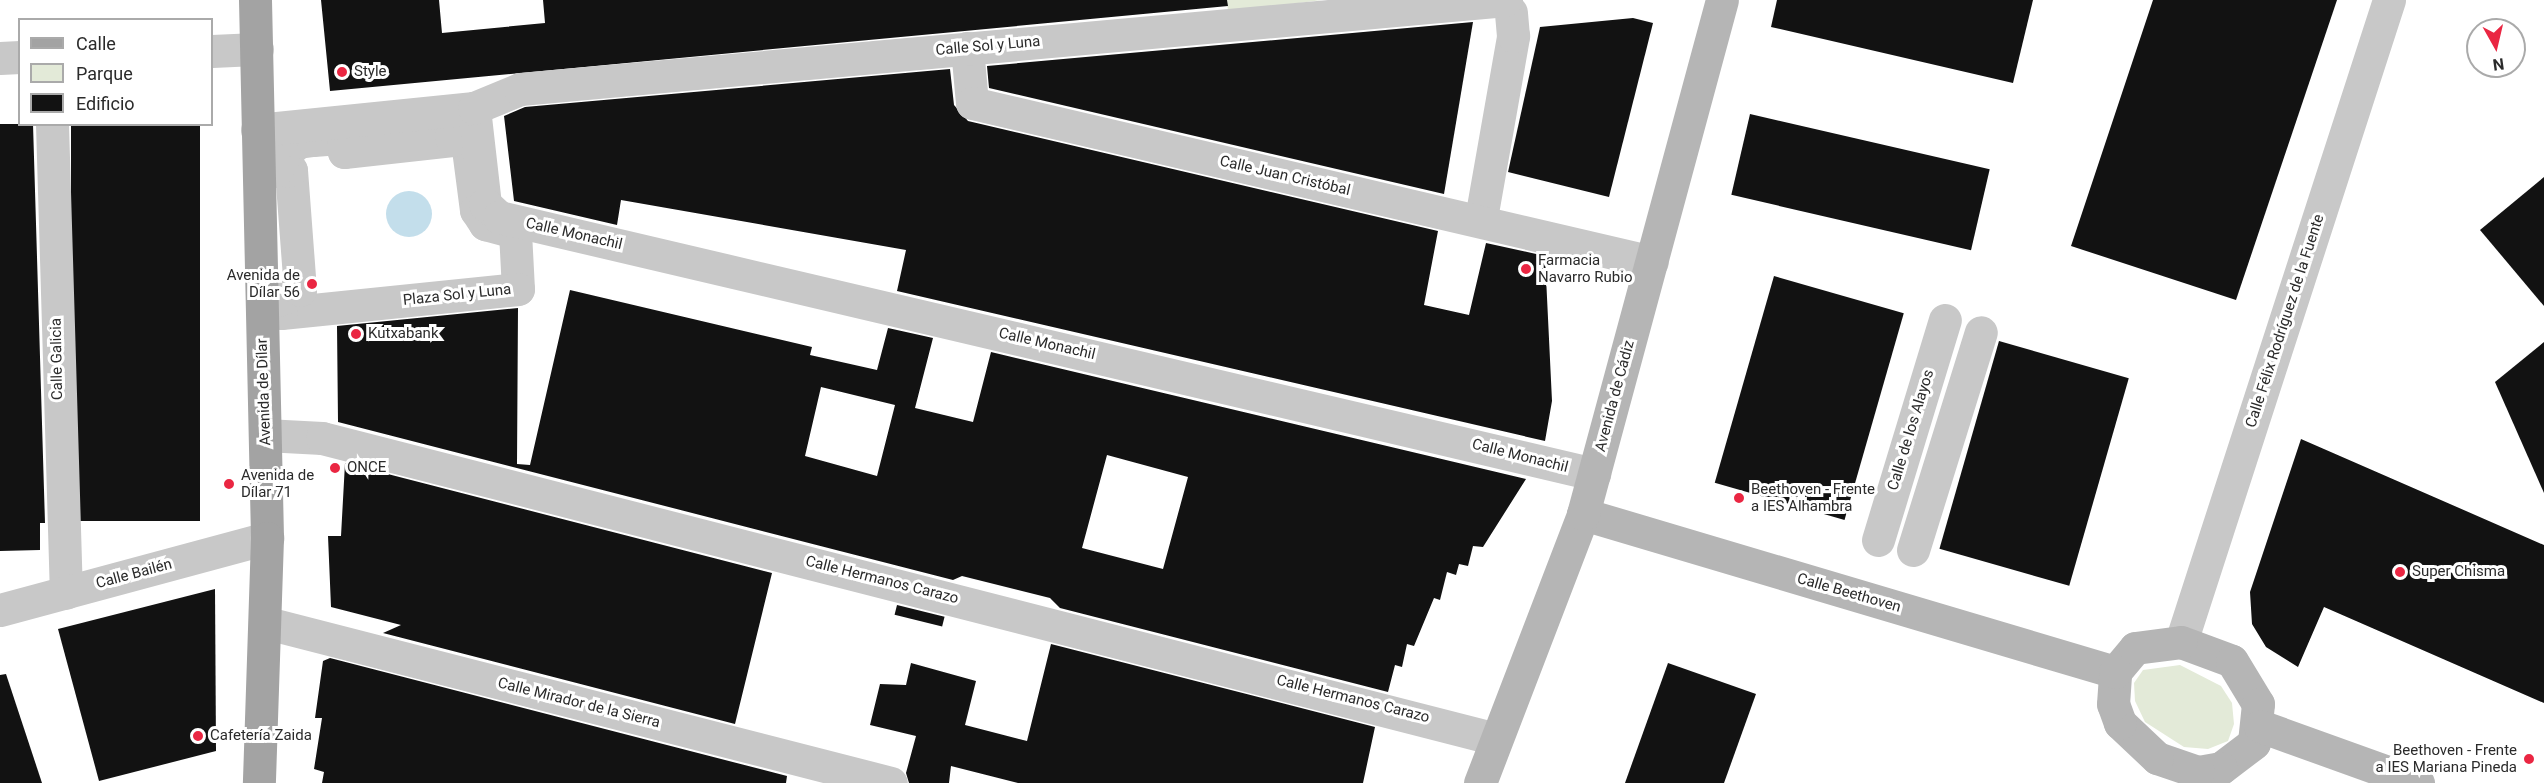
<!DOCTYPE html>
<html>
<head>
<meta charset="utf-8">
<style>
  body { margin:0 }
  #map { position:relative; width:2544px; height:783px; overflow:hidden; background:#fff; font-family:Roboto,sans-serif }
  div>[style] { position:absolute }
  .green>* { inset:0; background:#e3ead8 }
  .water>* { inset:0; background:#c3deeb }
  .round { border-radius:50% }
  .building>* { inset:0; background:#121212; transform-origin:0 0 }
  .pedestrian>* { height:33px; margin:-16.5px; padding:0 16.5px; transform-origin:16.5px; border-radius:16.5px; background:#c8c8c8 }
  .minor>* { height:33px; margin:-16.5px; padding:0 16.5px; transform-origin:16.5px; border-radius:16.5px; background:#c8c8c8 }
  .tertiary>* { height:33px; margin:-16.5px; padding:0 16.5px; transform-origin:16.5px; border-radius:16.5px; background:#c8c8c8 }
  .secondary>* { height:33px; margin:-16.5px; padding:0 16.5px; transform-origin:16.5px; border-radius:16.5px; background:#b5b5b5 }
  .primary>* { height:33px; margin:-16.5px; padding:0 16.5px; transform-origin:16.5px; border-radius:16.5px; background:#a3a3a3 }
  .dots>* { width:16px; height:16px; translate:-50% -50%; box-sizing:border-box; border:3px solid #fff; border-radius:50% }
  span { translate:-50% -50%; white-space:nowrap; text-align:center; line-height:1.15; -webkit-text-stroke:6px #fff; paint-order:stroke }
  .street-label { font-size:15px; color:#2b2b2b }
  .poi-label { font-size:15px; color:#2b2b2b }
  .left { translate:0 -50%; text-align:left }
  .right { translate:-100% -50%; text-align:right }
  .legend { position:absolute; left:18px; top:18px; width:195px; height:108px; box-sizing:border-box; background:#fff; border:2px solid #aaa; margin:0; padding:8px 10px; list-style:none; font-size:18px; color:#2b2b2b }
  .legend li { display:flex; align-items:center; gap:12px; height:30px }
  .legend b { width:30px; border:2px solid #aaa }
  .north { position:absolute; left:2466px; top:18px; width:60px; height:60px; box-sizing:border-box; background:#fff; border:2px solid #aaa; border-radius:50%; rotate:172deg; font-size:16px; font-weight:700; line-height:24px; text-align:center; color:#2b2b2b }
  .north::after { content:''; display:block; margin:auto; width:21px; height:27px; background:#ea2642; clip-path:polygon(50% 0,100% 100%,50% 72%,0 100%) }
</style>
</head>
<body>
<div id="map">
  <div class="green">
    <div style="clip-path:polygon(1227px 0,1322px 0,1228px 12px)"></div>
    <div style="clip-path:polygon(2180px 665px,2221px 686px,2232px 703px,2234px 724px,2228px 741px,2208px 749px,2184px 747px,2145px 722px,2135px 701px,2134px 683px,2143px 670px)"></div>
  </div>
  <div class="water">
    <div class="round" style="left:386px;top:191px;width:46px;height:46px"></div>
  </div>
  <div class="building">
    <div style="clip-path:polygon(321px 0,439px 0,442px 33px,545px 23px,543px 0,1227px 0,1228px 6px,330px 91px)"></div>
    <div style="clip-path:polygon(1777px 0,2033px 0,2013px 83px,1771px 27px)"></div>
    <div style="clip-path:polygon(2153px 0,2337px 0,2236px 300px,2071px 246px)"></div>
    <div style="clip-path:polygon(1633px 18px,1653px 23px,1609px 197px,1508px 172px,1540px 27px)"></div>
    <div style="clip-path:polygon(1473px 22px,1444px 194px,989px 88px,987px 66px)"></div>
    <div style="clip-path:polygon(950px 69px,954px 105px,968px 121px,1438px 231px,1424px 305px,1469px 315px,1486px 243px,1545px 256px,1552px 401px,1545px 441px,897px 291px,906px 250px,621px 200px,617px 225px,514px 201px,504px 116px,525px 107px)"></div>
    <div style="left:1750px;top:114px;width:246px;height:83px;rotate:13deg"></div>
    <div style="clip-path:polygon(0 124px,33px 124px,45px 523px,40px 523px,40px 550px,0 551px)"></div>
    <div style="left:71px;top:124px;width:129px;height:397px"></div>
    <div style="clip-path:polygon(2544px 177px,2544px 306px,2480px 230px)"></div>
    <div style="left:1774px;top:276px;width:135px;height:215px;rotate:16deg"></div>
    <div style="clip-path:polygon(evenodd,570px 290px,812px 347px,810px 355px,877px 370px,888px 328px,933px 338px,915px 408px,973px 422px,991px 352px,1526px 479px,1483px 547px,1473px 546px,1468px 566px,1459px 564px,1456px 575px,1447px 572px,1440px 600px,1434px 598px,1414px 646px,1407px 644px,1402px 667px,1395px 665px,1388px 692px,1060px 608px,1050px 598px,962px 576px,953px 580px,338px 422px,337px 326px,518px 308px,517px 464px,530px 465px,570px 290px,821px 387px,895px 405px,877px 476px,805px 456px,821px 387px,570px 290px,1107px 455px,1188px 477px,1163px 569px,1082px 548px,1107px 455px)"></div>
    <div style="left:1999px;top:341px;width:135px;height:216px;rotate:16deg"></div>
    <div style="clip-path:polygon(2544px 342px,2544px 493px,2495px 382px)"></div>
    <div style="clip-path:polygon(2301px 439px,2544px 545px,2544px 703px,2324px 607px,2298px 667px,2266px 647px,2252px 624px,2250px 592px)"></div>
    <div style="clip-path:polygon(345px 463px,772px 573px,735px 724px,383px 633px,401px 625px,331px 607px,328px 536px,341px 536px)"></div>
    <div style="clip-path:polygon(215px 589px,216px 751px,99px 781px,58px 629px)"></div>
    <div style="left:897px;top:605px;width:49px;height:10px;rotate:14deg"></div>
    <div style="clip-path:polygon(1051px 644px,1375px 727px,1363px 783px,1018px 783px,951px 766px,949px 783px,909px 783px,906px 773px,916px 736px,870px 725px,880px 684px,906px 685px,911px 663px,976px 681px,965px 725px,1027px 741px)"></div>
    <div style="clip-path:polygon(330px 658px,787px 776px,786px 783px,322px 783px,324px 772px,314px 769px,322px 718px,315px 718px,323px 661px)"></div>
    <div style="clip-path:polygon(1668px 663px,1756px 694px,1724px 783px,1625px 783px)"></div>
    <div style="clip-path:polygon(6px 674px,42px 783px,0 783px,0 675px)"></div>
  </div>
  <div class="pedestrian">
    <div style="left:451px;top:129px;width:20px;rotate:37deg"></div>
    <div style="left:467px;top:141px;width:70px;rotate:82.6deg"></div>
    <div style="left:476px;top:210px;width:17px;rotate:57deg"></div>
    <div style="left:485px;top:224px;width:31px;rotate:15deg"></div>
    <div style="left:515px;top:232px;width:57px;rotate:87deg"></div>
    <div style="left:518px;top:289px;width:238px;rotate:174.2deg"></div>
    <div style="left:281px;top:313px;width:13px;rotate:-99deg"></div>
    <div style="left:279px;top:300px;width:23px;rotate:-25deg"></div>
    <div style="left:300px;top:290px;width:120px;rotate:-94.3deg"></div>
    <div style="left:291px;top:170px;width:15px;rotate:176deg"></div>
    <div style="left:276px;top:171px;width:21px;rotate:-61deg"></div>
    <div style="left:286px;top:153px;width:16px;rotate:-43deg"></div>
    <div style="left:298px;top:142px;width:15px;rotate:-8deg"></div>
    <div style="left:313px;top:140px;width:30px;rotate:-4deg"></div>
    <div style="left:343px;top:138px;width:14px;rotate:86deg"></div>
    <div style="left:344px;top:152px;width:109px;rotate:-6.3deg"></div>
    <div style="left:452px;top:140px;width:11px;rotate:-95deg"></div>
    <div style="left:1483px;top:207px;width:174px;rotate:-80deg"></div>
    <div style="left:1513px;top:36px;width:24px;rotate:-95deg"></div>
    <div style="left:1878px;top:540px;width:230px;rotate:-73.1deg"></div>
    <div style="left:1913px;top:550px;width:228px;rotate:-72.7deg"></div>
  </div>
  <div class="minor">
    <div style="left:967px;top:48px;width:55px;rotate:84.8deg"></div>
    <div style="left:972px;top:103px;width:698px;rotate:13.16deg"></div>
    <div style="left:212px;top:51px;width:45px;rotate:-2.5deg"></div>
    <div style="left:0;top:58px;width:20px;rotate:-3deg"></div>
    <div style="left:52px;top:124px;width:469px;rotate:88.3deg"></div>
    <div style="left:265px;top:435px;width:57px;rotate:3deg"></div>
    <div style="left:322px;top:438px;width:1212px;rotate:14.38deg"></div>
    <div style="left:0;top:610px;width:277px;rotate:-15.1deg"></div>
    <div style="left:267px;top:623px;width:644px;rotate:14.38deg"></div>
  </div>
  <div class="tertiary">
    <div style="left:474px;top:108px;width:97px;rotate:83.5deg"></div>
    <div style="left:485px;top:204px;width:19px;rotate:43deg"></div>
    <div style="left:499px;top:217px;width:1125px;rotate:13.21deg"></div>
    <div style="left:257px;top:130px;width:218px;rotate:-5.8deg"></div>
    <div style="left:474px;top:108px;width:50px;rotate:-22.4deg"></div>
    <div style="left:520px;top:89px;width:990px;rotate:-5.16deg"></div>
    <div style="left:2181px;top:642px;width:675px;rotate:-72.05deg"></div>
  </div>
  <div class="secondary">
    <div style="left:1583px;top:514px;width:555px;rotate:16.54deg"></div>
    <div style="left:2181px;top:642px;width:54px;rotate:20.4deg"></div>
    <div style="left:2232px;top:661px;width:50px;rotate:58.8deg"></div>
    <div style="left:2258px;top:704px;width:39px;rotate:96deg"></div>
    <div style="left:2254px;top:743px;width:41px;rotate:142.9deg"></div>
    <div style="left:2221px;top:768px;width:23px;rotate:170deg"></div>
    <div style="left:2198px;top:772px;width:43px;rotate:-161.1deg"></div>
    <div style="left:2157px;top:758px;width:51px;rotate:-136.6deg"></div>
    <div style="left:2120px;top:723px;width:20px;rotate:-110deg"></div>
    <div style="left:2113px;top:704px;width:32px;rotate:-86deg"></div>
    <div style="left:2115px;top:672px;width:31px;rotate:-50deg"></div>
    <div style="left:2135px;top:648px;width:46px;rotate:-7.4deg"></div>
    <div style="left:2260px;top:726px;width:168px;rotate:19.8deg"></div>
    <div style="left:1480px;top:783px;width:288px;rotate:-69deg"></div>
    <div style="left:1583px;top:514px;width:532px;rotate:-74.87deg"></div>
  </div>
  <div class="primary">
    <div style="left:255px;top:0;width:538px;rotate:88.72deg"></div>
    <div style="left:267px;top:538px;width:245px;rotate:91.9deg"></div>
  </div>
  <div class="dots">
    <div style="left:342px;top:72px;background:#ea2642"></div>
    <div style="left:1526px;top:269px;background:#ea2642"></div>
    <div style="left:312px;top:284px;background:#ea2642"></div>
    <div style="left:356px;top:334px;background:#ea2642"></div>
    <div style="left:335px;top:468px;background:#ea2642"></div>
    <div style="left:229px;top:484px;background:#ea2642"></div>
    <div style="left:1739px;top:498px;background:#ea2642"></div>
    <div style="left:2400px;top:572px;background:#ea2642"></div>
    <div style="left:198px;top:736px;background:#ea2642"></div>
    <div style="left:2529px;top:759px;background:#ea2642"></div>
  </div>
  <div class="street-label">
    <span style="left:988px;top:46px;rotate:-5deg">Calle Sol y Luna</span>
    <span style="left:1285px;top:176px;rotate:13deg">Calle Juan Cristóbal</span>
    <span style="left:574px;top:234px;rotate:13deg">Calle Monachil</span>
    <span style="left:457px;top:295px;rotate:-6deg">Plaza Sol y Luna</span>
    <span style="left:2285px;top:321px;rotate:-72deg">Calle Félix Rodríguez de la Fuente</span>
    <span style="left:1047px;top:344px;rotate:13deg">Calle Monachil</span>
    <span style="left:57px;top:359px;rotate:-91deg">Calle Galicia</span>
    <span style="left:264px;top:392px;rotate:-92deg">Avenida de Dílar</span>
    <span style="left:1615px;top:396px;rotate:-75deg">Avenida de Cádiz</span>
    <span style="left:1911px;top:430px;rotate:-73deg">Calle de los Alayos</span>
    <span style="left:1520px;top:456px;rotate:14deg">Calle Monachil</span>
    <span style="left:134px;top:574px;rotate:-15deg">Calle Bailén</span>
    <span style="left:882px;top:580px;rotate:14deg">Calle Hermanos Carazo</span>
    <span style="left:1849px;top:593px;rotate:16deg">Calle Beethoven</span>
    <span style="left:1353px;top:699px;rotate:14deg">Calle Hermanos Carazo</span>
    <span style="left:579px;top:703px;rotate:14deg">Calle Mirador de la Sierra</span>
  </div>
  <div class="poi-label">
    <span class="left" style="left:354px;top:72px">Style</span>
    <span class="left" style="left:1538px;top:269px">Farmacia<br>Navarro Rubio</span>
    <span class="right" style="left:300px;top:284px">Avenida de<br>Dílar 56</span>
    <span class="left" style="left:368px;top:334px">Kutxabank</span>
    <span class="left" style="left:347px;top:468px">ONCE</span>
    <span class="left" style="left:241px;top:484px">Avenida de<br>Dílar 71</span>
    <span class="left" style="left:1751px;top:498px">Beethoven - Frente<br>a IES Alhambra</span>
    <span class="left" style="left:2412px;top:572px">Super Chisma</span>
    <span class="left" style="left:210px;top:736px">Cafetería Zaida</span>
    <span class="right" style="left:2517px;top:759px">Beethoven - Frente<br>a IES Mariana Pineda</span>
  </div>
  <ul class="legend">
  <li><b style="height:8px;background:#a3a3a3"></b>Calle</li>
  <li><b style="height:16px;background:#e3ead8"></b>Parque</li>
  <li><b style="height:16px;background:#121212"></b>Edificio</li>
  </ul>
  <div class="north">N</div>
</div>
</body>
</html>
